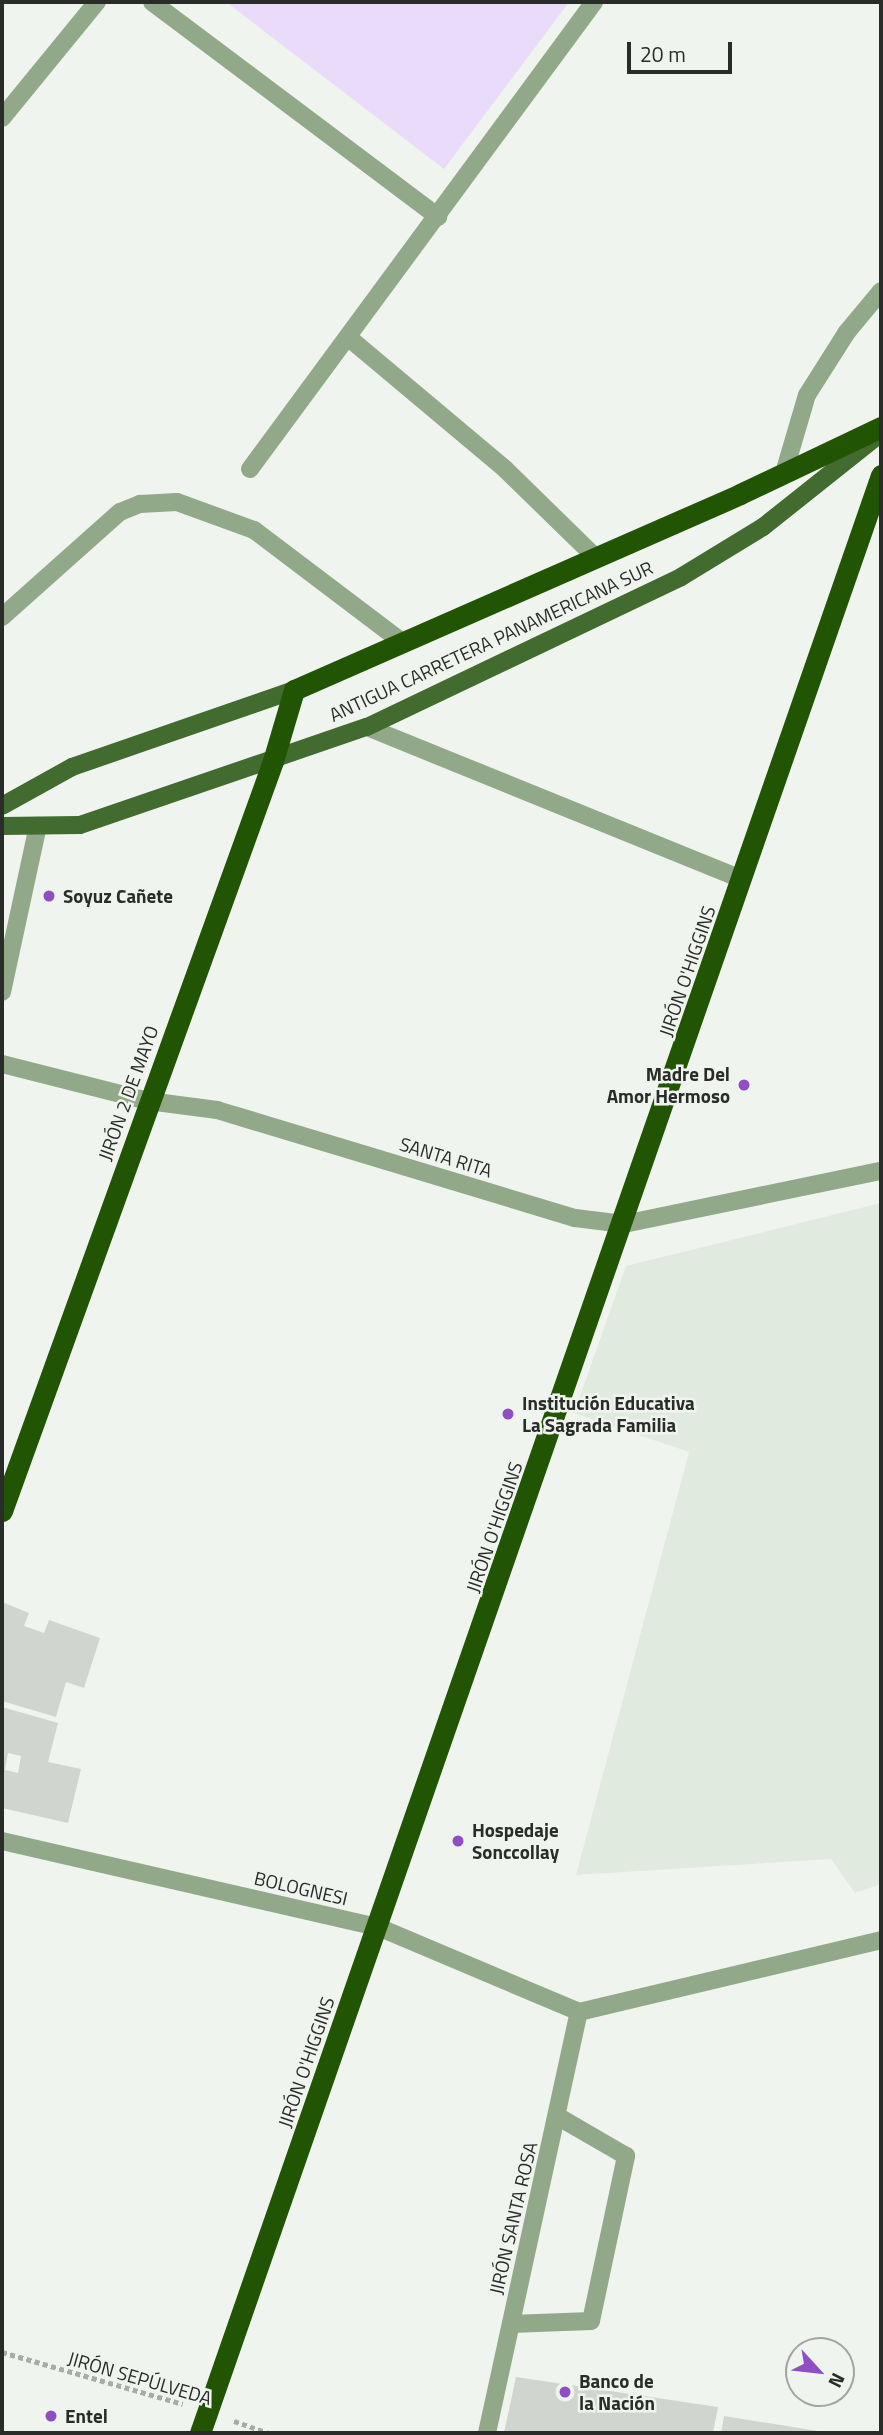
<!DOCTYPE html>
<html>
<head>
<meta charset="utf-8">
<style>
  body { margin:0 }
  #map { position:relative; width:883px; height:2435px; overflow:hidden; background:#f0f4ee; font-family:"Titillium Web",sans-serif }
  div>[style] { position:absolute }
  .built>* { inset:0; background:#e1eade }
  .green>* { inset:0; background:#e9dbf9 }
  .building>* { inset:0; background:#d1d5d0 }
  .path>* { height:4.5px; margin-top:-2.25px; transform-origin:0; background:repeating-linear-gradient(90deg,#a8aca7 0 5px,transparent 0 8.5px) }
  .minor>* { height:18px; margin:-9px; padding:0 9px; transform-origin:9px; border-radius:9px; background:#91a989 }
  .major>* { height:18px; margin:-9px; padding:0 9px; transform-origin:9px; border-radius:9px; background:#416b2f }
  .highway>* { height:21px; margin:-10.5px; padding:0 10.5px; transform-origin:10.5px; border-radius:10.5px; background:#225503 }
  .dots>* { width:19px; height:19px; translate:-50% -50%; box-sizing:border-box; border:4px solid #f0f4ee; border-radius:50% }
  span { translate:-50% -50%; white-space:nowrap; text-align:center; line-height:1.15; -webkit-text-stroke:5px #f0f4ee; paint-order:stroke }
  .street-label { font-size:19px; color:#2a2c2a }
  .poi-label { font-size:19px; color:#2a2c2a; font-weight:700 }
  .left { translate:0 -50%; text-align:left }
  .right { translate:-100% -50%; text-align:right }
  .frame { position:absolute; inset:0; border:4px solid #2a2c2a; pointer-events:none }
  .north { position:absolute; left:785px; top:2337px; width:70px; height:70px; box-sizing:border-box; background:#f0f4ee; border:2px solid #a1a4a0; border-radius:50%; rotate:117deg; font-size:19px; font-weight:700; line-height:28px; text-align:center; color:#2a2c2a }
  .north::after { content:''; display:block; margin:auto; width:24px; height:32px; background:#8f4ec3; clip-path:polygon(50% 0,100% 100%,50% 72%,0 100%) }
  .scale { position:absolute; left:627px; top:42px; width:105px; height:32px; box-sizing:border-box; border:4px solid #2a2c2a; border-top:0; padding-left:9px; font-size:21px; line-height:24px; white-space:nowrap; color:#2a2c2a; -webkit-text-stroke:5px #f0f4ee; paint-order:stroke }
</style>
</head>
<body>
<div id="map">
  <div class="built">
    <div style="clip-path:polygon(881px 1203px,881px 1884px,855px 1893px,831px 1859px,576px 1875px,689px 1452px,574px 1413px,626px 1266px)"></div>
  </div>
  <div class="green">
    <div style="clip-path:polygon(226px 2px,569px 2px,444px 169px)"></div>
  </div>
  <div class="building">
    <div style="clip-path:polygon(2px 1602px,29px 1613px,24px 1626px,44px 1633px,49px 1620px,100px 1638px,84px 1688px,66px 1682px,56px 1717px,2px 1701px)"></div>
    <div style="clip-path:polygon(evenodd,2px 1707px,58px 1723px,48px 1762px,81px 1769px,68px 1823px,2px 1808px,2px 1707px,8px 1753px,21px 1756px,18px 1773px,5px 1770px,8px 1753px)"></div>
    <div style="clip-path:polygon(516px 2377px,718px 2407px,713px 2433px,504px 2433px)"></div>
    <div style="clip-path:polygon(724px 2416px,824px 2432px,824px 2433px,721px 2433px)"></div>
  </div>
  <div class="path">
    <div style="left:2px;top:2352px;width:188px;rotate:16deg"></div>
    <div style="left:234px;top:2421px;width:37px;rotate:19deg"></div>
  </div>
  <div class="minor">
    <div style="left:152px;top:2px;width:358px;rotate:36.9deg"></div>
    <div style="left:2px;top:118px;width:150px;rotate:-50.7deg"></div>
    <div style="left:349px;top:338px;width:204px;rotate:40deg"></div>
    <div style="left:505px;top:469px;width:124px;rotate:44.3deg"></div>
    <div style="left:250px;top:469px;width:580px;rotate:-53.62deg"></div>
    <div style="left:784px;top:473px;width:81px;rotate:-73.6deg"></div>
    <div style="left:807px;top:395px;width:75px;rotate:-57.6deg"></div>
    <div style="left:847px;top:332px;width:53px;rotate:-50.3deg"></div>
    <div style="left:2px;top:617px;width:158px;rotate:-41.7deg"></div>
    <div style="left:120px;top:512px;width:22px;rotate:-22deg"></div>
    <div style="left:140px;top:504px;width:37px;rotate:-3deg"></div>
    <div style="left:177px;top:502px;width:82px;rotate:20deg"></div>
    <div style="left:254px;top:530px;width:184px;rotate:37.1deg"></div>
    <div style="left:367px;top:727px;width:405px;rotate:22.1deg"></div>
    <div style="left:2px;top:992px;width:170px;rotate:-77.8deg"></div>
    <div style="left:2px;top:1064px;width:151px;rotate:14.2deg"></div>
    <div style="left:148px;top:1101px;width:70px;rotate:7.4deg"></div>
    <div style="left:217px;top:1110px;width:374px;rotate:16.8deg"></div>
    <div style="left:575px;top:1218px;width:49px;rotate:7deg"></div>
    <div style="left:624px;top:1224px;width:262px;rotate:-11.7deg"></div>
    <div style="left:2px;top:1841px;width:386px;rotate:12.9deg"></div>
    <div style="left:378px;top:1927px;width:218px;rotate:22.9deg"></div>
    <div style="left:579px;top:2012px;width:310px;rotate:-13.4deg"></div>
    <div style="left:511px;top:2324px;width:80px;rotate:-2.1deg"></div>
    <div style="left:591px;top:2321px;width:169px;rotate:-78deg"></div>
    <div style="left:626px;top:2156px;width:80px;rotate:-149.9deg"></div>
    <div style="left:487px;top:2433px;width:431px;rotate:-77.7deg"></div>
  </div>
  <div class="major">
    <div style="left:2px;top:806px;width:80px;rotate:-29.1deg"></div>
    <div style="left:72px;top:767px;width:235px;rotate:-19.1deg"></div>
    <div style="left:2px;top:826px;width:78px;rotate:-0.7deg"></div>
    <div style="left:80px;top:825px;width:303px;rotate:-18.9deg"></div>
    <div style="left:367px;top:727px;width:348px;rotate:-25.5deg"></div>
    <div style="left:681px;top:577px;width:96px;rotate:-31.4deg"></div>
    <div style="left:763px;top:527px;width:151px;rotate:-38.5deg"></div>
  </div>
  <div class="highway">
    <div style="left:2px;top:1511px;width:797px;rotate:-70.13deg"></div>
    <div style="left:273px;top:761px;width:74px;rotate:-73.5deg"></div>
    <div style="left:294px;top:690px;width:487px;rotate:-23.7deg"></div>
    <div style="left:740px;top:494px;width:156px;rotate:-25.4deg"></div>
    <div style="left:200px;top:2433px;width:2073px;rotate:-70.82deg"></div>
  </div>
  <div class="dots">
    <div style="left:49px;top:896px;background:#8f4ec3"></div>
    <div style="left:744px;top:1085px;background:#8f4ec3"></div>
    <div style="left:508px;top:1414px;background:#8f4ec3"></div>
    <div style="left:458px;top:1841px;background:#8f4ec3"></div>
    <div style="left:565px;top:2392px;background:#8f4ec3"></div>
    <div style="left:51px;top:2416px;background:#8f4ec3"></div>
  </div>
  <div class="street-label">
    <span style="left:491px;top:641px;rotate:-25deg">ANTIGUA CARRETERA PANAMERICANA SUR</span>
    <span style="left:687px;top:971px;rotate:-71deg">JIRÓN O'HIGGINS</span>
    <span style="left:128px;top:1093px;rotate:-70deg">JIRÓN 2 DE MAYO</span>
    <span style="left:446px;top:1157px;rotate:17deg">SANTA RITA</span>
    <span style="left:494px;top:1527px;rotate:-71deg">JIRÓN O'HIGGINS</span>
    <span style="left:301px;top:1888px;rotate:13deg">BOLOGNESI</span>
    <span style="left:306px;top:2062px;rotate:-71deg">JIRÓN O'HIGGINS</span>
    <span style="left:513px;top:2218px;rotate:-77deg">JIRÓN SANTA ROSA</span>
    <span style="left:140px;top:2378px;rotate:16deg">JIRÓN SEPÚLVEDA</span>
  </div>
  <div class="poi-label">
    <span class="left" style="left:63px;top:896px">Soyuz Cañete</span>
    <span class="right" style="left:730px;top:1085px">Madre Del<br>Amor Hermoso</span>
    <span class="left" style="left:522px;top:1414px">Institución Educativa<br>La Sagrada Familia</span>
    <span class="left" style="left:472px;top:1841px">Hospedaje<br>Sonccollay</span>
    <span class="left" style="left:579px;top:2392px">Banco de<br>la Nación</span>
    <span class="left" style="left:65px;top:2416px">Entel</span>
  </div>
  <div class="frame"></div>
  <div class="north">N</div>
  <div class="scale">20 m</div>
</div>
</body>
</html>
